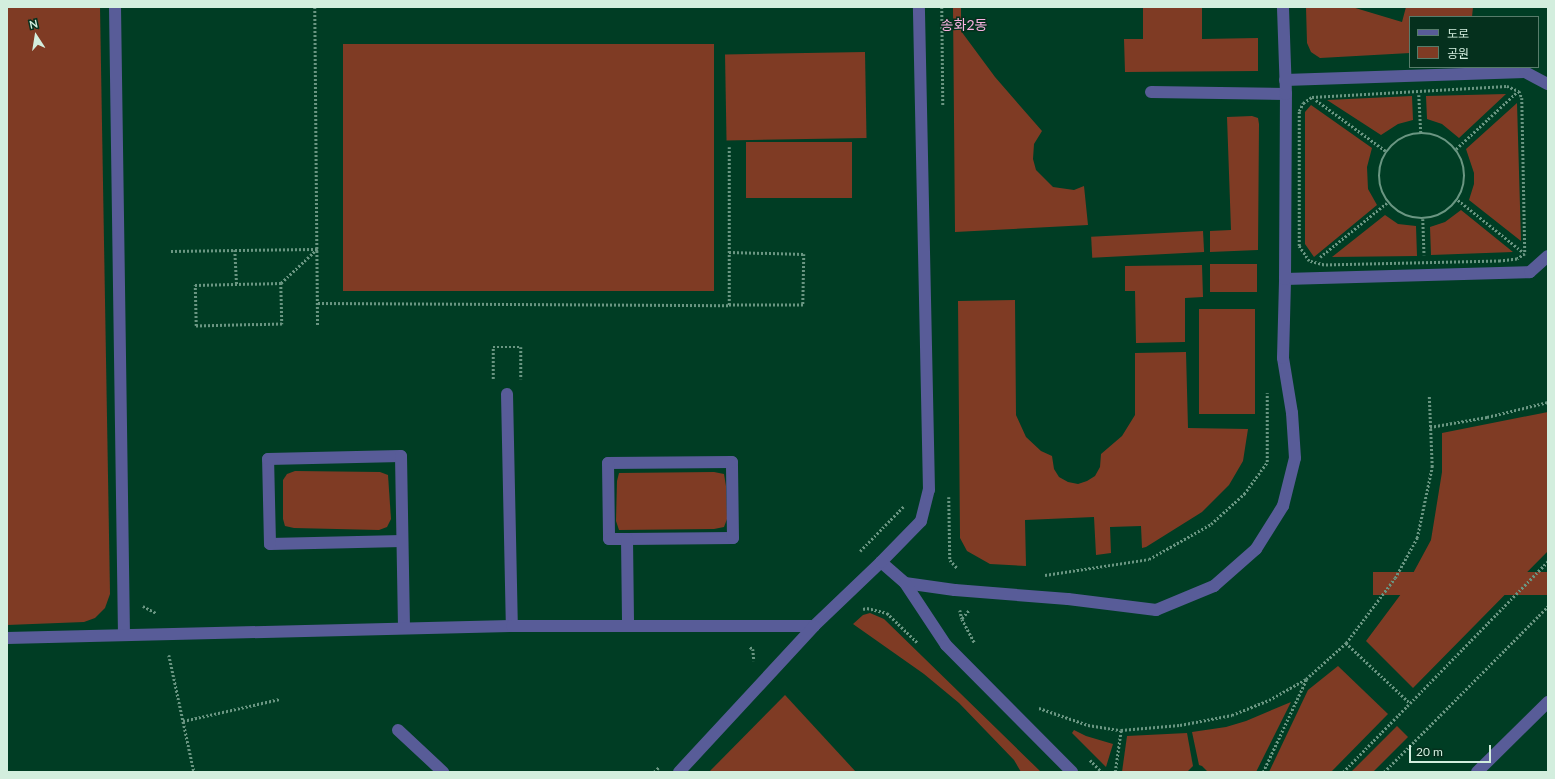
<!DOCTYPE html>
<html>
<head>
<meta charset="utf-8">
<style>
  body { margin:0 }
  #map { position:relative; width:1555px; height:779px; overflow:hidden; background:#003d24; font-family:Lato,"Noto Sans KR",sans-serif }
  div>[style] { position:absolute }
  .green>* { inset:0; background:#7f3b24; transform-origin:0 0 }
  .path>* { height:2.5px; margin-top:-1.25px; transform-origin:0; background:repeating-linear-gradient(90deg,#6a9682 0 2px,transparent 0 4px) }
  .path>.ring { margin:-1.25px; padding:0; box-sizing:content-box; background:none; border:2.5px solid #6a9682; border-radius:50% }
  .minor>* { height:12px; margin:-6px; padding:0 6px; transform-origin:6px; border-radius:6px; background:#585c98 }
  span { translate:-50% -50%; white-space:nowrap; text-align:center; line-height:1.15; -webkit-text-stroke:3px #05301d; paint-order:stroke }
  .quarter-label { font-size:14px; color:#f8b2e1 }
  .frame { position:absolute; inset:0; border:8px solid #d3eede; pointer-events:none }
  .legend { position:absolute; left:1409px; top:16px; width:130px; height:52px; box-sizing:border-box; background:#05301d; border:1px solid #577c6a; margin:0; padding:5px 7px; list-style:none; font-size:12px; color:#d3eede }
  .legend li { display:flex; align-items:center; gap:8px; height:20px }
  .legend b { width:20px; border:1px solid #577c6a }
  .north { position:absolute; left:16px; top:16px; width:40px; height:40px; -webkit-text-stroke:3px #05301d; paint-order:stroke; rotate:348deg; font-size:11px; font-weight:700; line-height:16px; text-align:center; color:#d3eede }
  .north::after { content:''; display:block; margin:auto; width:14px; height:18px; background:#d3eede; clip-path:polygon(50% 0,100% 100%,50% 72%,0 100%) }
  .scale { position:absolute; left:1409px; top:745px; width:82px; height:18px; box-sizing:border-box; border:2px solid #d3eede; border-top:0; padding-left:5px; font-size:12px; line-height:14px; white-space:nowrap; color:#d3eede; -webkit-text-stroke:3px #05301d; paint-order:stroke }
</style>
</head>
<body>
<div id="map">
  <div class="green">
    <div style="clip-path:polygon(7px 7px,100px 7px,110px 594px,105px 608px,95px 618px,84px 622px,7px 625px)"></div>
    <div style="clip-path:polygon(953px 7px,961px 7px,961px 31px,995px 77px,1042px 131px,1034px 144px,1033px 159px,1036px 170px,1053px 187px,1074px 190px,1084px 186px,1088px 225px,955px 232px)"></div>
    <div style="clip-path:polygon(1143px 7px,1202px 7px,1202px 39px,1258px 38px,1258px 71px,1125px 72px,1124px 39px,1143px 39px)"></div>
    <div style="clip-path:polygon(1306px 7px,1352px 7px,1402px 22px,1406px 7px,1473px 7px,1472px 17px,1410px 17px,1410px 53px,1320px 58px,1311px 52px,1307px 43px)"></div>
    <div style="left:714px;top:44px;width:247px;height:371px;rotate:90deg"></div>
    <div style="left:865px;top:52px;width:86px;height:140px;rotate:89deg"></div>
    <div style="clip-path:polygon(1506px 94px,1459px 138px,1442px 124px,1427px 119px,1426px 96px)"></div>
    <div style="clip-path:polygon(1412px 96px,1413px 120px,1398px 124px,1381px 135px,1327px 100px)"></div>
    <div style="clip-path:polygon(1517px 103px,1521px 241px,1469px 200px,1474px 184px,1474px 173px,1466px 149px)"></div>
    <div style="clip-path:polygon(1311px 105px,1372px 148px,1367px 167px,1368px 189px,1377px 205px,1314px 257px,1305px 244px,1305px 112px)"></div>
    <div style="clip-path:polygon(1252px 116px,1258px 118px,1259px 124px,1258px 250px,1210px 252px,1210px 231px,1231px 230px,1227px 117px)"></div>
    <div style="left:852px;top:142px;width:56px;height:106px;rotate:90deg"></div>
    <div style="clip-path:polygon(1461px 210px,1513px 252px,1431px 255px,1430px 227px,1445px 222px)"></div>
    <div style="clip-path:polygon(1385px 215px,1398px 224px,1416px 226px,1417px 256px,1332px 257px)"></div>
    <div style="left:1203px;top:231px;width:21px;height:112px;rotate:87deg"></div>
    <div style="left:1257px;top:264px;width:28px;height:47px;rotate:90deg"></div>
    <div style="clip-path:polygon(1202px 265px,1203px 297px,1185px 298px,1185px 342px,1136px 343px,1135px 291px,1125px 291px,1125px 266px)"></div>
    <div style="clip-path:polygon(1015px 300px,1016px 415px,1026px 437px,1041px 451px,1052px 456px,1054px 469px,1059px 477px,1068px 482px,1078px 484px,1087px 481px,1095px 476px,1100px 467px,1101px 454px,1122px 436px,1135px 415px,1135px 353px,1186px 352px,1188px 428px,1248px 429px,1243px 461px,1229px 485px,1202px 512px,1146px 547px,1142px 548px,1141px 526px,1110px 527px,1111px 553px,1096px 555px,1094px 517px,1025px 520px,1026px 566px,990px 564px,967px 551px,960px 538px,958px 301px)"></div>
    <div style="left:1199px;top:309px;width:56px;height:105px"></div>
    <div style="clip-path:polygon(1548px 412px,1548px 551px,1413px 688px,1366px 641px,1404px 590px,1431px 540px,1442px 472px,1442px 433px)"></div>
    <div style="clip-path:polygon(295px 471px,380px 472px,388px 475px,391px 519px,387px 527px,379px 530px,294px 528px,285px 526px,283px 519px,283px 480px,287px 474px)"></div>
    <div style="clip-path:polygon(714px 472px,724px 474px,726px 486px,727px 519px,724px 527px,714px 529px,619px 530px,616px 521px,617px 481px,619px 473px)"></div>
    <div style="left:1548px;top:572px;width:23px;height:175px;rotate:90deg"></div>
    <div style="clip-path:polygon(870px 613px,884px 619px,1041px 772px,1021px 772px,1014px 760px,959px 703px,924px 674px,853px 624px,863px 615px)"></div>
    <div style="clip-path:polygon(1338px 666px,1388px 714px,1331px 772px,1269px 772px,1308px 690px)"></div>
    <div style="clip-path:polygon(785px 695px,856px 772px,709px 772px)"></div>
    <div style="clip-path:polygon(1291px 702px,1256px 772px,1208px 772px,1202px 766px,1199px 765px,1192px 732px,1226px 727px,1246px 721px)"></div>
    <div style="clip-path:polygon(1397px 726px,1408px 737px,1373px 772px,1351px 772px)"></div>
    <div style="clip-path:polygon(1074px 730px,1086px 736px,1113px 744px,1106px 767px,1072px 733px)"></div>
    <div style="clip-path:polygon(1187px 733px,1193px 766px,1187px 772px,1122px 772px,1127px 736px)"></div>
  </div>
  <div class="path">
    <div style="left:315px;top:7px;width:319px;rotate:89.5deg"></div>
    <div style="left:942px;top:7px;width:99px;rotate:89.4deg"></div>
    <div style="left:1395px;top:7px;width:5px"></div>
    <div style="left:1507px;top:86px;width:13px;rotate:23deg"></div>
    <div style="left:1519px;top:91px;width:8px;rotate:67deg"></div>
    <div style="left:1522px;top:98px;width:156px;rotate:88.9deg"></div>
    <div style="left:1525px;top:254px;width:9px;rotate:148deg"></div>
    <div style="left:1517px;top:259px;width:17px;rotate:173deg"></div>
    <div style="left:1500px;top:261px;width:176px;rotate:178.7deg"></div>
    <div style="left:1324px;top:265px;width:16px;rotate:-165deg"></div>
    <div style="left:1309px;top:261px;width:18px;rotate:-124deg"></div>
    <div style="left:1299px;top:246px;width:135px;rotate:-90deg"></div>
    <div style="left:1299px;top:111px;width:9px;rotate:-63deg"></div>
    <div style="left:1303px;top:103px;width:11px;rotate:-34deg"></div>
    <div style="left:1312px;top:97px;width:195px;rotate:-3.2deg"></div>
    <div style="left:1419px;top:95px;width:38px;rotate:87deg"></div>
    <div style="left:1316px;top:100px;width:87px;rotate:36.1deg"></div>
    <div class="ring" style="left:1379px;top:133px;width:83.5px;height:83.5px"></div>
    <div style="left:1456px;top:149px;width:83px;rotate:-43.1deg"></div>
    <div style="left:1458px;top:200px;width:83px;rotate:38.7deg"></div>
    <div style="left:1423px;top:219px;width:36px;rotate:88deg"></div>
    <div style="left:235px;top:250px;width:34px;rotate:87deg"></div>
    <div style="left:171px;top:251px;width:146px;rotate:-0.8deg"></div>
    <div style="left:729px;top:252px;width:75px;rotate:1.5deg"></div>
    <div style="left:804px;top:254px;width:51px;rotate:91.1deg"></div>
    <div style="left:803px;top:305px;width:74px;rotate:180deg"></div>
    <div style="left:1320px;top:257px;width:87px;rotate:-39deg"></div>
    <div style="left:281px;top:283px;width:41px;rotate:88.6deg"></div>
    <div style="left:282px;top:324px;width:86px;rotate:178.7deg"></div>
    <div style="left:196px;top:326px;width:41px;rotate:-91.4deg"></div>
    <div style="left:195px;top:285px;width:86px;rotate:-1.3deg"></div>
    <div style="left:281px;top:283px;width:50px;rotate:-43.4deg"></div>
    <div style="left:318px;top:303px;width:411px;rotate:0.3deg"></div>
    <div style="left:729px;top:305px;width:158px;rotate:-90deg"></div>
    <div style="left:493px;top:379px;width:32px;rotate:-90deg"></div>
    <div style="left:493px;top:347px;width:28px"></div>
    <div style="left:521px;top:347px;width:32px;rotate:90deg"></div>
    <div style="left:1430px;top:427px;width:58px;rotate:-10deg"></div>
    <div style="left:1487px;top:417px;width:63px;rotate:-13.8deg"></div>
    <div style="left:949px;top:497px;width:63px;rotate:89.1deg"></div>
    <div style="left:950px;top:560px;width:12px;rotate:48deg"></div>
    <div style="left:860px;top:551px;width:62px;rotate:-45.7deg"></div>
    <div style="left:1045px;top:575px;width:105px;rotate:-8.7deg"></div>
    <div style="left:1149px;top:559px;width:71px;rotate:-29.4deg"></div>
    <div style="left:1211px;top:524px;width:45px;rotate:-42.3deg"></div>
    <div style="left:1244px;top:494px;width:39px;rotate:-54deg"></div>
    <div style="left:1267px;top:462px;width:69px;rotate:-90deg"></div>
    <div style="left:143px;top:606px;width:15px;rotate:28deg"></div>
    <div style="left:863px;top:609px;width:4px;rotate:-14deg"></div>
    <div style="left:867px;top:608px;width:21px;rotate:14deg"></div>
    <div style="left:887px;top:613px;width:43px;rotate:44.1deg"></div>
    <div style="left:960px;top:610px;width:9px;rotate:77deg"></div>
    <div style="left:969px;top:611px;width:11px;rotate:131deg"></div>
    <div style="left:962px;top:619px;width:27px;rotate:62deg"></div>
    <div style="left:1346px;top:643px;width:88px;rotate:43.2deg"></div>
    <div style="left:750px;top:647px;width:4px;rotate:34deg"></div>
    <div style="left:753px;top:649px;width:12px;rotate:85deg"></div>
    <div style="left:169px;top:655px;width:120px;rotate:77.9deg"></div>
    <div style="left:1039px;top:708px;width:52px;rotate:19.1deg"></div>
    <div style="left:1088px;top:725px;width:33px;rotate:9deg"></div>
    <div style="left:1121px;top:730px;width:59px;rotate:-4.8deg"></div>
    <div style="left:1180px;top:725px;width:53px;rotate:-10.9deg"></div>
    <div style="left:1232px;top:715px;width:40px;rotate:-22deg"></div>
    <div style="left:1269px;top:700px;width:43px;rotate:-29.6deg"></div>
    <div style="left:1306px;top:679px;width:54px;rotate:-42deg"></div>
    <div style="left:1346px;top:643px;width:81px;rotate:-53deg"></div>
    <div style="left:1395px;top:578px;width:46px;rotate:-61.2deg"></div>
    <div style="left:1417px;top:538px;width:73px;rotate:-78.1deg"></div>
    <div style="left:1432px;top:467px;width:71px;rotate:-92.4deg"></div>
    <div style="left:183px;top:721px;width:99px;rotate:-12.8deg"></div>
    <div style="left:1090px;top:760px;width:17px;rotate:45deg"></div>
    <div style="left:654px;top:772px;width:7px;rotate:-45deg"></div>
    <div style="left:1115px;top:772px;width:42px;rotate:-81.9deg"></div>
    <div style="left:1263px;top:772px;width:102px;rotate:-64.9deg"></div>
    <div style="left:1343px;top:772px;width:294px;rotate:-45.8deg"></div>
    <div style="left:1384px;top:772px;width:233px;rotate:-45.3deg"></div>
  </div>
  <div class="minor">
    <div style="left:115px;top:7px;width:628px;rotate:89.18deg"></div>
    <div style="left:1285px;top:80px;width:240px;rotate:-1.9deg"></div>
    <div style="left:1525px;top:72px;width:26px;rotate:28deg"></div>
    <div style="left:1151px;top:92px;width:135px;rotate:0.8deg"></div>
    <div style="left:1285px;top:279px;width:245px;rotate:-1.6deg"></div>
    <div style="left:1530px;top:272px;width:24px;rotate:-42deg"></div>
    <div style="left:507px;top:394px;width:232px;rotate:88.8deg"></div>
    <div style="left:627px;top:539px;width:106px;rotate:-0.5deg"></div>
    <div style="left:733px;top:538px;width:76px;rotate:-90.8deg"></div>
    <div style="left:732px;top:462px;width:124px;rotate:179.5deg"></div>
    <div style="left:608px;top:463px;width:76px;rotate:89.2deg"></div>
    <div style="left:609px;top:539px;width:18px"></div>
    <div style="left:627px;top:539px;width:87px;rotate:89.3deg"></div>
    <div style="left:402px;top:541px;width:132px;rotate:178.7deg"></div>
    <div style="left:270px;top:544px;width:85px;rotate:-91.3deg"></div>
    <div style="left:268px;top:459px;width:133px;rotate:-1.3deg"></div>
    <div style="left:401px;top:456px;width:172px;rotate:89deg"></div>
    <div style="left:881px;top:562px;width:32px;rotate:41deg"></div>
    <div style="left:905px;top:583px;width:50px;rotate:8deg"></div>
    <div style="left:955px;top:590px;width:113px;rotate:4.6deg"></div>
    <div style="left:1068px;top:599px;width:89px;rotate:7.1deg"></div>
    <div style="left:1156px;top:610px;width:63px;rotate:-22.5deg"></div>
    <div style="left:1214px;top:586px;width:56px;rotate:-41.4deg"></div>
    <div style="left:1256px;top:549px;width:51px;rotate:-57.9deg"></div>
    <div style="left:1283px;top:506px;width:49px;rotate:-76deg"></div>
    <div style="left:1295px;top:458px;width:45px;rotate:-93.8deg"></div>
    <div style="left:1292px;top:413px;width:56px;rotate:-99.3deg"></div>
    <div style="left:1283px;top:358px;width:79px;rotate:-88.5deg"></div>
    <div style="left:1285px;top:279px;width:185px;rotate:-89.7deg"></div>
    <div style="left:1286px;top:94px;width:87px;rotate:-92deg"></div>
    <div style="left:905px;top:583px;width:74px;rotate:56.5deg"></div>
    <div style="left:946px;top:645px;width:179px;rotate:45.2deg"></div>
    <div style="left:7px;top:638px;width:505px;rotate:-1.36deg"></div>
    <div style="left:512px;top:626px;width:302px"></div>
    <div style="left:814px;top:626px;width:93px;rotate:-43.7deg"></div>
    <div style="left:881px;top:562px;width:57px;rotate:-45.7deg"></div>
    <div style="left:921px;top:521px;width:32px;rotate:-76deg"></div>
    <div style="left:929px;top:490px;width:483px;rotate:-91.2deg"></div>
    <div style="left:398px;top:730px;width:62px;rotate:43deg"></div>
    <div style="left:679px;top:772px;width:199px;rotate:-47.2deg"></div>
    <div style="left:1477px;top:772px;width:100px;rotate:-44.6deg"></div>
  </div>
  <div class="quarter-label">
    <span style="left:964px;top:25px">송화2동</span>
  </div>
  <div class="frame"></div>
  <ul class="legend">
  <li><b style="height:5px;background:#585c98"></b>도로</li>
  <li><b style="height:11px;background:#7f3b24"></b>공원</li>
  </ul>
  <div class="north">N</div>
  <div class="scale">20 m</div>
</div>
</body>
</html>
